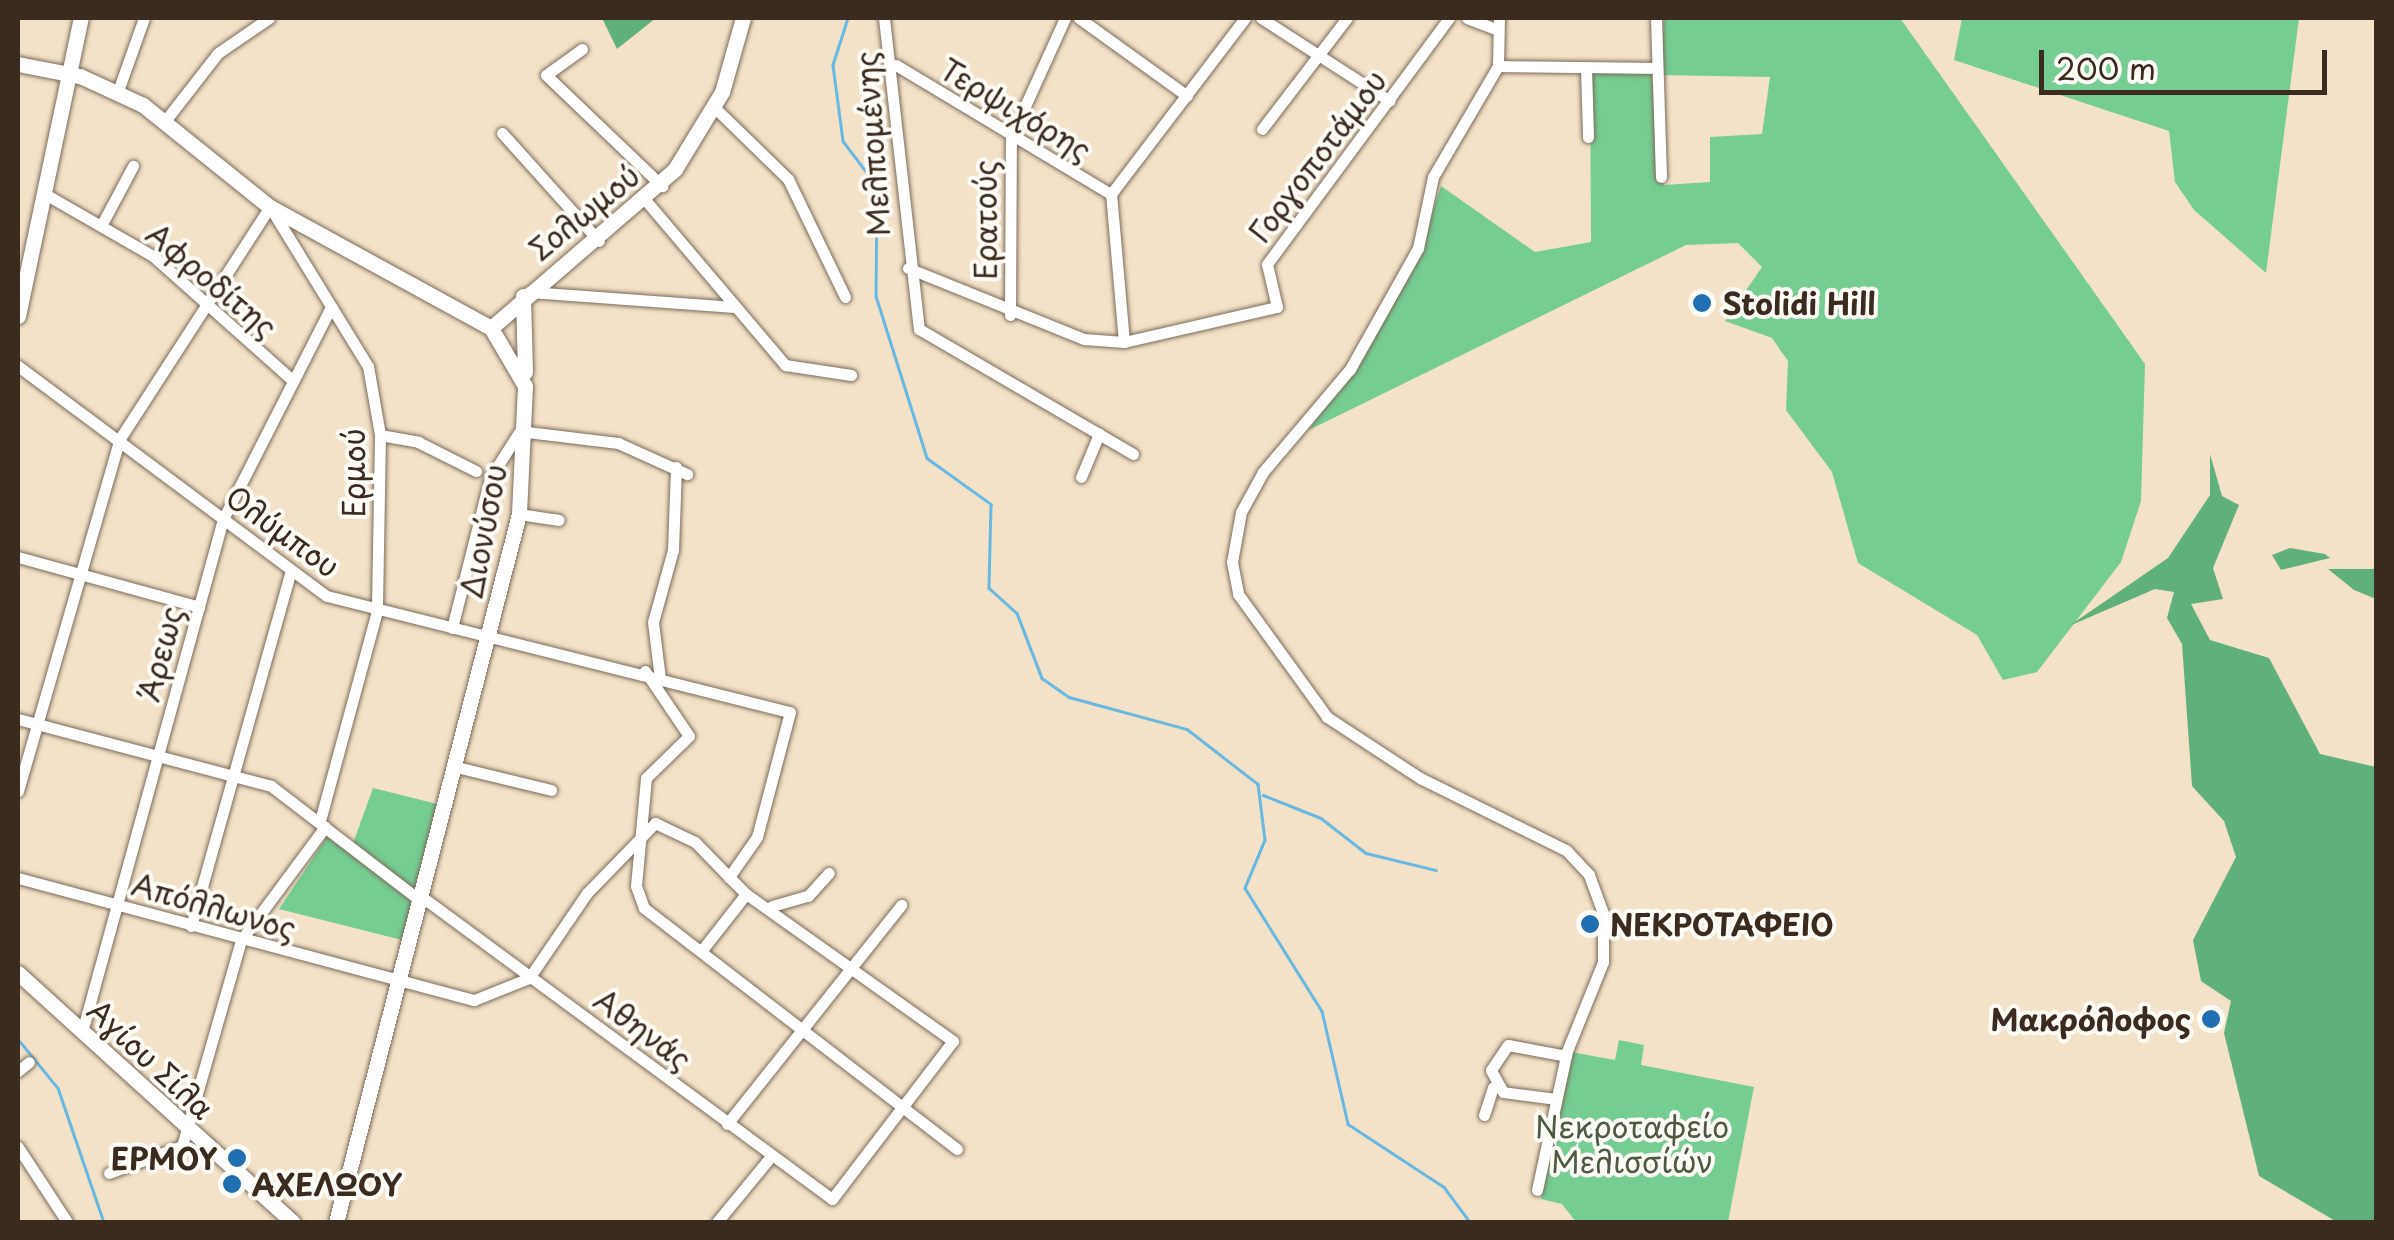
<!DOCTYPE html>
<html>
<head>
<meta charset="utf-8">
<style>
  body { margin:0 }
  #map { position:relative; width:2394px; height:1240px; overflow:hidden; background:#f3e2c7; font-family:"Playpen Sans",sans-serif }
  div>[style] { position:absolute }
  .green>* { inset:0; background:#75cd92 }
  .forest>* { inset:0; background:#60b07c }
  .stream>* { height:2.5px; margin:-1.25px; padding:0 1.25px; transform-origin:1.25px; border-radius:1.25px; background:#67b8e2 }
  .roads { filter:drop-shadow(0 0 2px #7b6a59) drop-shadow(0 0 2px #7b6a59) }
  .street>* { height:11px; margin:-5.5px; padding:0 5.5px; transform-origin:5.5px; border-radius:5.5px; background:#fff }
  .secondary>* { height:15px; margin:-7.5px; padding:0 7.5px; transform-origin:7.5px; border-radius:7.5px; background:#fff }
  .dots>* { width:28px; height:28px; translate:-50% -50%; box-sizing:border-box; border:5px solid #fdfcf7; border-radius:50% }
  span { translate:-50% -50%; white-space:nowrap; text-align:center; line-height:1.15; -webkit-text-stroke:8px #fdfcf7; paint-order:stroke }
  .street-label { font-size:30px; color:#3b2a1e }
  .poi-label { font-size:30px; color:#3b2a1e; font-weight:700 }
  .left { translate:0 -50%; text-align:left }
  .right { translate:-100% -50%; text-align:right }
  .park-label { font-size:30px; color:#4c5b41 }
  .frame { position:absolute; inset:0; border:20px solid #3b2a1e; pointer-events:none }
  .scale { position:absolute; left:2039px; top:50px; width:288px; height:45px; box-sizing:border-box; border:5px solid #3b2a1e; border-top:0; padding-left:12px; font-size:30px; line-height:35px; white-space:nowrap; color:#3b2a1e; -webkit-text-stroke:8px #fdfcf7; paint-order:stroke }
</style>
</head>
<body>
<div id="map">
  <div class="green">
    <div style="clip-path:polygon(1664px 18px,1900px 18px,2145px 364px,2141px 501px,2121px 562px,2037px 672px,2003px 680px,1977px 635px,1858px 563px,1832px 472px,1786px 410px,1788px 361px,1772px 338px,1725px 321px,1762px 267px,1738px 243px,1686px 245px,1309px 430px,1413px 270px,1441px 186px,1535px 252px,1591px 242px,1590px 70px,1651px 71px,1664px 185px,1710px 182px,1710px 137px,1762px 134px,1770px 77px,1660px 75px)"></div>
    <div style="clip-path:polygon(1962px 18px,2299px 18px,2266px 273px,2194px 210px,2175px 182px,2169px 131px,1954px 60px)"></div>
    <div style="clip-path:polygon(373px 788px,437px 804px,402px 940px,279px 909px,329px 834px,351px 849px)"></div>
    <div style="clip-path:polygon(1619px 1040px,1644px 1045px,1641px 1065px,1754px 1087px,1728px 1222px,1576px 1222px,1562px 1204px,1541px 1199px,1571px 1052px,1615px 1060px)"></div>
  </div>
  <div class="forest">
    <div style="clip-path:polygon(602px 18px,656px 18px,617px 49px)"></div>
    <div style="clip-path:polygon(2210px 454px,2222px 496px,2239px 505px,2213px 568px,2223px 599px,2191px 604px,2210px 640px,2269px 658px,2320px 754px,2376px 767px,2376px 1222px,2337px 1222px,2259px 1176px,2224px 1033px,2231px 1001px,2201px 981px,2193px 940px,2236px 857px,2224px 821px,2192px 786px,2182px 644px,2167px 618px,2174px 592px,2155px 589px,2069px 626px,2168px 558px,2210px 495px)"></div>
    <div style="clip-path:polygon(2290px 548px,2325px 554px,2330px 558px,2281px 570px,2272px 555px)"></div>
    <div style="clip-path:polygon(2328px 569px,2376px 569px,2376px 599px,2354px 590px)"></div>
  </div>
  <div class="stream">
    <div style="left:848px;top:18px;width:49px;rotate:107.7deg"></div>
    <div style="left:833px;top:65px;width:77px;rotate:82.5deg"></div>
    <div style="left:843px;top:141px;width:56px;rotate:52.9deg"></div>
    <div style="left:877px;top:186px;width:110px;rotate:90.5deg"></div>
    <div style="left:876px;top:296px;width:170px;rotate:72.5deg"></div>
    <div style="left:927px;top:458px;width:79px;rotate:35.7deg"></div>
    <div style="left:991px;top:504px;width:84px;rotate:91.4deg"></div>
    <div style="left:989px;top:588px;width:38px;rotate:42deg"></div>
    <div style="left:1017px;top:613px;width:70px;rotate:69deg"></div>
    <div style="left:1042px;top:678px;width:33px;rotate:35deg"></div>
    <div style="left:1069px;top:697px;width:122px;rotate:15.2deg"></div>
    <div style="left:1187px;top:729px;width:90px;rotate:37.8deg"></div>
    <div style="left:1258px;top:784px;width:56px;rotate:82.9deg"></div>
    <div style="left:1265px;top:840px;width:52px;rotate:112.6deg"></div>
    <div style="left:1245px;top:888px;width:145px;rotate:58deg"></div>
    <div style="left:1322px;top:1011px;width:116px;rotate:77deg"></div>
    <div style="left:1348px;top:1124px;width:115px;rotate:33.3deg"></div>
    <div style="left:1444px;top:1187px;width:44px;rotate:53.4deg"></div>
    <div style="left:1263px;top:795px;width:62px;rotate:21.6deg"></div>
    <div style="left:1321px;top:818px;width:57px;rotate:37.9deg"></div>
    <div style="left:1366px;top:853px;width:72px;rotate:13.7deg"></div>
    <div style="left:18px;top:1039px;width:63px;rotate:50.8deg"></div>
    <div style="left:58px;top:1088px;width:142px;rotate:71.1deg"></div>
  </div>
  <div class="roads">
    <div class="street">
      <div style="left:884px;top:18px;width:313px;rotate:83.6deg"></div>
      <div style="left:919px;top:329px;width:248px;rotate:30.3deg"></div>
      <div style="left:1079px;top:18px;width:133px;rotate:35.8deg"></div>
      <div style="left:1261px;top:18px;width:153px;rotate:32.8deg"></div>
      <div style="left:1467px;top:18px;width:33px;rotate:21deg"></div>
      <div style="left:1499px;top:18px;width:48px;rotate:91.2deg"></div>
      <div style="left:1498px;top:66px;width:129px;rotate:120.4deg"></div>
      <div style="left:1433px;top:177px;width:73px;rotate:101.9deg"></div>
      <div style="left:1418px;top:248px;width:139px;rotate:119.3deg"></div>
      <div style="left:1350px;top:369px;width:135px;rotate:130.2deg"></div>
      <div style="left:1263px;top:472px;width:46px;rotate:118.8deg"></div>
      <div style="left:1241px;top:512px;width:51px;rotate:100.2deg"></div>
      <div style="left:1232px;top:562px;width:33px;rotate:79deg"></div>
      <div style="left:1238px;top:594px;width:152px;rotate:54.1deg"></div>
      <div style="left:1327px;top:717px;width:111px;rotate:33.3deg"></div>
      <div style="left:1420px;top:778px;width:163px;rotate:26.3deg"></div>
      <div style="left:1566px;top:850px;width:34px;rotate:47deg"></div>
      <div style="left:1589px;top:875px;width:40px;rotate:69.8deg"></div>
      <div style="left:1603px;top:913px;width:49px;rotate:90deg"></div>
      <div style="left:1603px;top:962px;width:96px;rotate:112deg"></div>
      <div style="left:1567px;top:1051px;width:142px;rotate:102.2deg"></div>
      <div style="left:1656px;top:18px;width:159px;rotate:88.2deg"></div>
      <div style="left:582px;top:49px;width:44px;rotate:144.2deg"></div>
      <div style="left:546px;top:75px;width:161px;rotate:43.7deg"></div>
      <div style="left:896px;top:65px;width:251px;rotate:31deg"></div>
      <div style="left:1498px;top:66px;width:158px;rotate:0.7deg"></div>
      <div style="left:1586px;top:68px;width:69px;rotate:88.3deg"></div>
      <div style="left:118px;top:91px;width:77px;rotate:-70.4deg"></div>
      <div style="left:715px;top:108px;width:102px;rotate:44.2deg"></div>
      <div style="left:788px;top:179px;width:131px;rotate:64.2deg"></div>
      <div style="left:165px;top:121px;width:86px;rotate:-52.1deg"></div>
      <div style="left:218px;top:53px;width:62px;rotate:-34.5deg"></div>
      <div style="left:1262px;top:129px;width:140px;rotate:-52.6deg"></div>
      <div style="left:502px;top:133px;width:145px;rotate:48.1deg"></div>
      <div style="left:45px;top:194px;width:125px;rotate:29.9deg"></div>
      <div style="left:153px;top:256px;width:186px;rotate:41.7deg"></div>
      <div style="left:647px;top:202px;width:214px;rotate:49.7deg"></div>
      <div style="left:785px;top:365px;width:67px;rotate:8.6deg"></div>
      <div style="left:102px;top:224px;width:66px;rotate:-61.9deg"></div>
      <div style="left:908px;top:268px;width:190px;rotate:22deg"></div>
      <div style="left:1084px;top:339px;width:40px;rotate:4.3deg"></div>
      <div style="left:1124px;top:342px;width:157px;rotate:-12.9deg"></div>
      <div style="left:1277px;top:307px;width:44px;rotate:-103.1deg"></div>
      <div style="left:1267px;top:264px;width:306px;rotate:-53.5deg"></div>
      <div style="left:529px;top:292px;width:207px;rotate:4.2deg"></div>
      <div style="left:1010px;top:315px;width:178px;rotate:-89.7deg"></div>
      <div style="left:1011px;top:137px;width:131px;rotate:-65.6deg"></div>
      <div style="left:1124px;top:342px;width:149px;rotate:-95deg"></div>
      <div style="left:1111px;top:194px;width:221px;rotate:-52.7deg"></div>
      <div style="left:18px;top:366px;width:385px;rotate:36.7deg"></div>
      <div style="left:327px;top:596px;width:477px;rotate:14.1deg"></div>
      <div style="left:790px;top:712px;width:129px;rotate:104.8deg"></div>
      <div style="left:757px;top:837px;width:49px;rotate:125deg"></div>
      <div style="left:729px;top:877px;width:24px;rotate:45deg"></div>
      <div style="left:527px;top:432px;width:92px;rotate:6.9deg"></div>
      <div style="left:618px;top:443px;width:76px;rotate:24.2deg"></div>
      <div style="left:380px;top:435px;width:39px;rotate:10deg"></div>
      <div style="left:418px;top:442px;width:65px;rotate:26.6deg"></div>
      <div style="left:1081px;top:477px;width:47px;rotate:-67.3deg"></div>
      <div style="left:519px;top:514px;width:40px;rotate:8.5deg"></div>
      <div style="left:18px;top:557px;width:188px;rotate:15.4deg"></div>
      <div style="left:452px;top:628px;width:155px;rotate:-75.8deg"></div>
      <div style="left:490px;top:478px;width:62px;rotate:-57.6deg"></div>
      <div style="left:645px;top:671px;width:78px;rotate:55.9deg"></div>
      <div style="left:689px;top:736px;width:60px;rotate:135.7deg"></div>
      <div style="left:646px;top:778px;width:108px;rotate:95.3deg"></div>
      <div style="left:636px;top:886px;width:23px;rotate:70deg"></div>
      <div style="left:644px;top:908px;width:395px;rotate:37.6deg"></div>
      <div style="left:660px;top:679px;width:57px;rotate:-97deg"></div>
      <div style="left:653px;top:622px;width:75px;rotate:-74.5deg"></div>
      <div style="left:673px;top:550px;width:83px;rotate:-87.9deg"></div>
      <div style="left:18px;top:719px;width:262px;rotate:14.8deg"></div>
      <div style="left:271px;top:786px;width:184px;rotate:37.5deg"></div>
      <div style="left:452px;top:766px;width:102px;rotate:13.6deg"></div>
      <div style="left:18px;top:791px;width:365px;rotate:-73.9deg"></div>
      <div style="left:119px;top:440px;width:278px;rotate:-57.1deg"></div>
      <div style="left:270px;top:207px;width:187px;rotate:58.4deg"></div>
      <div style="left:368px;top:366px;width:70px;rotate:80.1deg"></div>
      <div style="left:380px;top:435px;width:176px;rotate:91deg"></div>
      <div style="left:377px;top:611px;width:218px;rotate:105.2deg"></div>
      <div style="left:18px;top:878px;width:472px;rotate:15deg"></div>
      <div style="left:474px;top:1000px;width:59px;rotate:-21.8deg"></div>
      <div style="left:529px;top:978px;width:103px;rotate:-55.7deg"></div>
      <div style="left:587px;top:893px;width:98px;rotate:-45.8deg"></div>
      <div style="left:655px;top:823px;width:44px;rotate:25.4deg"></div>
      <div style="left:695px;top:842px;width:49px;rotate:45.8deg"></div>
      <div style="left:418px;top:894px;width:514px;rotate:36.38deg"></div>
      <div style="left:832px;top:1199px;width:199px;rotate:-52.6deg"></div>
      <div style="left:953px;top:1041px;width:254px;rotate:-144.6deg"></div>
      <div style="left:746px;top:894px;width:71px;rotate:128.2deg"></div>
      <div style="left:772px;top:906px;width:37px;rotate:-16deg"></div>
      <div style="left:808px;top:896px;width:31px;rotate:-48deg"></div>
      <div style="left:191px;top:926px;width:369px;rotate:-74.3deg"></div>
      <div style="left:82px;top:1032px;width:532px;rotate:-74.63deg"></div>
      <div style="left:223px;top:519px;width:238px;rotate:-63deg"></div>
      <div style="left:18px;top:1071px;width:14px;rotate:-39deg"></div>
      <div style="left:1556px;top:1099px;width:53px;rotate:-172.5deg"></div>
      <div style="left:1503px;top:1092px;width:25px;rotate:-119deg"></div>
      <div style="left:1491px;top:1070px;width:30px;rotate:-56deg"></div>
      <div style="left:1508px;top:1045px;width:59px;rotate:10.7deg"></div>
      <div style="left:1484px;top:1115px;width:29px;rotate:-72deg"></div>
      <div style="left:727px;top:1124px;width:280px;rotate:-51.5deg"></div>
      <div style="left:18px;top:1147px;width:90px;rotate:56.8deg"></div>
      <div style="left:109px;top:1173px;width:78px;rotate:-20.3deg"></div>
      <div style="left:182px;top:1146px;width:214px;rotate:-74deg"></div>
      <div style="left:241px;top:940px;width:141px;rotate:-53.4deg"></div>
      <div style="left:717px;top:1222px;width:80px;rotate:-50.6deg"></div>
    </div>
    <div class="secondary">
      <div style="left:18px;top:64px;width:63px;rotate:11deg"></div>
      <div style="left:80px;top:76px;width:69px;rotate:24.7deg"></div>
      <div style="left:143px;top:105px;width:163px;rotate:38.8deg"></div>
      <div style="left:270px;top:207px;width:252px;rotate:28.7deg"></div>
      <div style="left:491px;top:328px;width:67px;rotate:59.6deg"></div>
      <div style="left:525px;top:386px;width:128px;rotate:92.7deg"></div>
      <div style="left:519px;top:514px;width:731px;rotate:104.49deg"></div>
      <div style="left:523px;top:296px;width:76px;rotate:88.5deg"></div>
      <div style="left:18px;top:316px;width:305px;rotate:-78.1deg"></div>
      <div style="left:491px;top:328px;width:243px;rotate:-40.8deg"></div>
      <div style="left:675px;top:169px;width:90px;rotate:-58.6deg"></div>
      <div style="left:722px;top:92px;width:77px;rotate:-74.2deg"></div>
      <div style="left:18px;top:973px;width:371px;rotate:42.2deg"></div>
    </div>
  </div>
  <div class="dots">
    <div style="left:1702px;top:303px;background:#1f6fb2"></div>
    <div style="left:1590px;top:924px;background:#1f6fb2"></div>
    <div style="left:2211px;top:1019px;background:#1f6fb2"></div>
    <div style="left:237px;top:1158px;background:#1f6fb2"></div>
    <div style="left:232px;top:1184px;background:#1f6fb2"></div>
  </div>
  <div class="street-label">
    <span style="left:1016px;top:109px;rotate:31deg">Τερψιχόρης</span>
    <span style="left:872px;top:144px;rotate:-94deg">Μελπομένης</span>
    <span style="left:1317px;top:156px;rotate:-53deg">Γοργοποτάμου</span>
    <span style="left:584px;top:212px;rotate:-39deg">Σολωμού</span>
    <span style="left:985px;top:220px;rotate:-90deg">Ερατούς</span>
    <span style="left:212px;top:280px;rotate:40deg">Αφροδίτης</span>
    <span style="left:353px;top:473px;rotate:-90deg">Ερμού</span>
    <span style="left:283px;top:531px;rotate:36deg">Ολύμπου</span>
    <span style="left:483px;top:531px;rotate:-79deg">Διονύσου</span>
    <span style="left:160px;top:654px;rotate:-75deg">Άρεως</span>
    <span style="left:214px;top:906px;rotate:16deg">Απόλλωνος</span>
    <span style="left:643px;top:1029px;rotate:37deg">Αθηνάς</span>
    <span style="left:151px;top:1059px;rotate:43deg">Αγίου Σίλα</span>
  </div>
  <div class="poi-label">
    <span class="left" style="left:1722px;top:303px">Stolidi Hill</span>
    <span class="left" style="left:1610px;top:924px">ΝΕΚΡΟΤΑΦΕΙΟ</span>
    <span class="right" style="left:2191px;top:1019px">Μακρόλοφος</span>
    <span class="right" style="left:217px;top:1158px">ΕΡΜΟΥ</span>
    <span class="left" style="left:252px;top:1184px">ΑΧΕΛΩΟΥ</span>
  </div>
  <div class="park-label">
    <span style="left:1632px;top:1143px">Νεκροταφείο<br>Μελισσίών</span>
  </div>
  <div class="frame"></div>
  <div class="scale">200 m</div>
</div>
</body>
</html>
